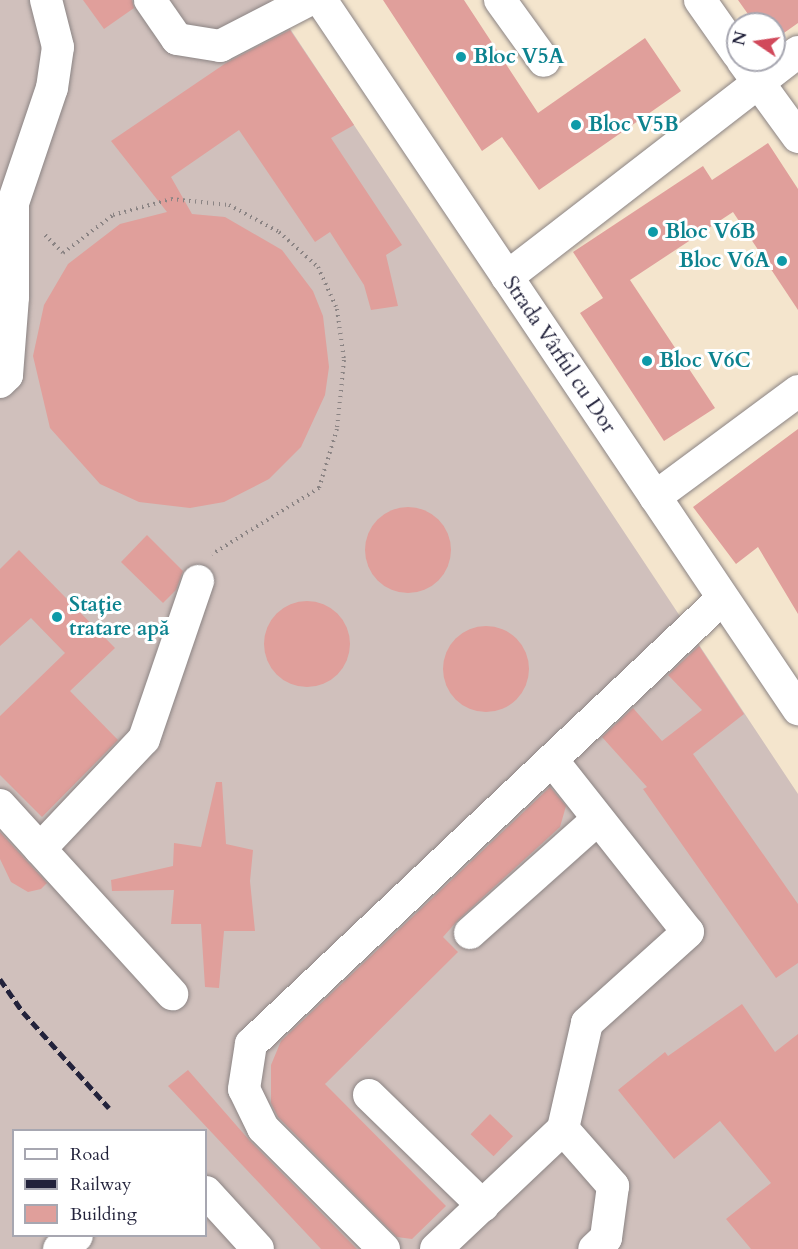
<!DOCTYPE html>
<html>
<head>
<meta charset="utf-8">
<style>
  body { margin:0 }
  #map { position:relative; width:798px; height:1249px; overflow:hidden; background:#f4e5cd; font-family:Cardo,serif }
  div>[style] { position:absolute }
  .industrial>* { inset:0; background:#d0c0bc }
  .building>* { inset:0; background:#e09f9b; transform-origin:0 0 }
  .round { border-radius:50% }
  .path>* { height:4px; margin-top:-2px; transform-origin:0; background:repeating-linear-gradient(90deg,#8b8484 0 1.5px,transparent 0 6px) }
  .roads { filter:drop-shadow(0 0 2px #8b8484) drop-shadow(0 0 2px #8b8484) }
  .minor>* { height:32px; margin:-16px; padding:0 16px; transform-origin:16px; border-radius:16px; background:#fff }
  .rail>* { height:4.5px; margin-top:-2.25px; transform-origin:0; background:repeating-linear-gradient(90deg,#22223b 0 9px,transparent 0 13.5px) }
  .dots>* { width:16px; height:16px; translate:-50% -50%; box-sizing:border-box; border:3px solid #fff; border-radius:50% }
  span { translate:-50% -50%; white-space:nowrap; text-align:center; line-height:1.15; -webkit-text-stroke:6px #fff; paint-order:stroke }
  .culture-label { font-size:21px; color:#0d838f; font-weight:700 }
  .left { translate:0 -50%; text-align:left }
  .right { translate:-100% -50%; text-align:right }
  .street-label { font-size:21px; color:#22223b }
  .legend { position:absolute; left:12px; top:1129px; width:195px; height:108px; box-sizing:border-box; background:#fff; border:2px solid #a7a7b1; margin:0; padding:8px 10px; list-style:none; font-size:18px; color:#22223b }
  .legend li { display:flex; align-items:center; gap:12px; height:30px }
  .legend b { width:30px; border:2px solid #a7a7b1 }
  .north { position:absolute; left:726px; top:12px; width:60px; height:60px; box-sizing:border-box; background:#fff; border:2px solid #a7a7b1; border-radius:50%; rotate:283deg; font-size:16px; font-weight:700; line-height:24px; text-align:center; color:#22223b }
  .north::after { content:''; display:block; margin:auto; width:21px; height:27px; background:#d1495b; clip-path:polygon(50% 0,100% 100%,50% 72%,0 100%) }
</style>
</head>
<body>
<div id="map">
  <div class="industrial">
    <div style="clip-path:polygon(evenodd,0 0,271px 0,798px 794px,798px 1249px,0 1249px,0 0,14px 1130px,206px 1130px,206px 1236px,14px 1236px,14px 1130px)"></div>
  </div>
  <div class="building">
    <div style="clip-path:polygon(83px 0,132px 0,134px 8px,104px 29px)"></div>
    <div style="clip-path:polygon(383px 0,464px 0,538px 113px,645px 38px,681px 91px,539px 190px,502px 137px,482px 151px)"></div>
    <div style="clip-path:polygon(738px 0,798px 0,798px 23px,774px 40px,774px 24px,755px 24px)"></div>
    <div style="clip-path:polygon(290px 30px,354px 125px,331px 138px,402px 245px,386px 255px,398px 306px,371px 310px,364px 285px,330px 232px,315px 242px,239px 130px,171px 177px,192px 214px,225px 217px,282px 250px,313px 291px,323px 316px,329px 367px,325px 395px,301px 447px,269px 479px,224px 502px,190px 508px,139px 502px,100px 484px,50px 428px,33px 356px,44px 305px,68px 264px,120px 224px,167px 212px,111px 141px,226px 63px)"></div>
    <div style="clip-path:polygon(768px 143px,798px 189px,798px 310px,733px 212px,630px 280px,715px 408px,664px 441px,580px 313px,603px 298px,573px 252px,703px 166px,712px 180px)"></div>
    <div style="clip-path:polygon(798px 429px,798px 614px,758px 547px,736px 564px,693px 507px)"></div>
    <div class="round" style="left:365px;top:507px;width:86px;height:86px"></div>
    <div style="clip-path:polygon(147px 535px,183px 571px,176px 590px,163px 603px,121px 562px)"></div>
    <div style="clip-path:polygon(19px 550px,115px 648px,70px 691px,118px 740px,42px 817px,0 775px,0 716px,65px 653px,31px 618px,0 646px,0 569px)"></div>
    <div class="round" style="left:264px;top:601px;width:86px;height:86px"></div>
    <div class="round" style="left:443px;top:626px;width:86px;height:86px"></div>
    <div style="clip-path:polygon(699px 646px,744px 714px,693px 754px,798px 904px,798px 963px,776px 978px,643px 789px,647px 787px,602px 737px,633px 708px,662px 741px,702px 710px,668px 675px)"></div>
    <div style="clip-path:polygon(216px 782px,222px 782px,226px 844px,253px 850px,250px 881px,255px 931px,224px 931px,219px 988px,205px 987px,201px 924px,171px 924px,174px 890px,112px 891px,111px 880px,173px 866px,174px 843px,201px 847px)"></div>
    <div style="clip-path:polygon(550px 787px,566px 806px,560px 827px,458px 920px,443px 937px,458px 952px,325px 1084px,446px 1206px,412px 1239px,397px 1237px,278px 1117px,271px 1103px,271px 1065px,281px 1041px)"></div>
    <div style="clip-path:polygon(0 832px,47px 883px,41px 889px,28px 892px,11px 882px,0 859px)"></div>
    <div style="clip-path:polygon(742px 1004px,775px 1052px,798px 1034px,798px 1249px,751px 1249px,726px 1219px,771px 1183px,720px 1121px,674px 1159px,618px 1090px,665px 1052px,668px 1056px)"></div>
    <div style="clip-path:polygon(188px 1070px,250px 1141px,357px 1249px,321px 1249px,168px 1086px)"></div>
    <div style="left:490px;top:1114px;width:32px;height:28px;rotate:44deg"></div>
  </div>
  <div class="path">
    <div style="left:45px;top:235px;width:25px;rotate:45deg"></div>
    <div style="left:63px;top:253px;width:63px;rotate:-37.2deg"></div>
    <div style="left:113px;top:215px;width:60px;rotate:-15.4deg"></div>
    <div style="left:171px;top:199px;width:58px;rotate:5.9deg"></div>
    <div style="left:229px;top:205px;width:57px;rotate:28.4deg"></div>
    <div style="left:279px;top:232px;width:52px;rotate:41.9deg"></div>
    <div style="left:318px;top:267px;width:46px;rotate:65.7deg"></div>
    <div style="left:337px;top:309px;width:51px;rotate:82.2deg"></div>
    <div style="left:344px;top:360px;width:69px;rotate:95.8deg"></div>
    <div style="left:337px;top:429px;width:62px;rotate:107deg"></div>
    <div style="left:319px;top:488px;width:126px;rotate:148.3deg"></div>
  </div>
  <div class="roads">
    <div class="minor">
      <div style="left:150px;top:0;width:47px;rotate:55.3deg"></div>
      <div style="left:177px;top:39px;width:44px;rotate:9.2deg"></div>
      <div style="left:220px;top:46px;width:100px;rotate:-27.3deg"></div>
      <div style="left:321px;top:0;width:855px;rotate:56.07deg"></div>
      <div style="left:500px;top:0;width:75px;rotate:54.2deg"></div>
      <div style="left:700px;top:0;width:66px;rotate:54.9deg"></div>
      <div style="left:742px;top:60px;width:95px;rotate:54deg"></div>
      <div style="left:507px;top:277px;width:368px;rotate:-37.7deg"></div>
      <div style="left:0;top:382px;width:10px;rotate:-45deg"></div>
      <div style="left:7px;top:375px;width:78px;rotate:-85.6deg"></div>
      <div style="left:13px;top:297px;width:94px;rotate:-90deg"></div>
      <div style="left:13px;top:203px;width:121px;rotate:-71.3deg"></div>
      <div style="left:52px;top:88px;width:41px;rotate:-81.7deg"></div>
      <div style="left:58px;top:47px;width:49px;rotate:-104.3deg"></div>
      <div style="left:655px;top:497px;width:178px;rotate:-36.5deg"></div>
      <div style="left:552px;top:760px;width:219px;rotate:51.7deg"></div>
      <div style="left:688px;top:932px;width:136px;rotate:138deg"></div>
      <div style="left:587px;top:1023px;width:109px;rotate:102.8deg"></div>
      <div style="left:563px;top:1129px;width:76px;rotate:48.7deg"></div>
      <div style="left:613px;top:1186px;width:52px;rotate:97.7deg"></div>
      <div style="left:606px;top:1238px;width:16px;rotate:137deg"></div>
      <div style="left:0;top:805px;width:256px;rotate:47.7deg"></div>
      <div style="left:40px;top:849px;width:151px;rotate:-46.6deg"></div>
      <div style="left:144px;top:739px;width:167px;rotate:-71.1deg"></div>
      <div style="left:470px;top:933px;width:171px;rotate:-41.7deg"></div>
      <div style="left:369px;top:1095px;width:159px;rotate:44.2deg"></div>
      <div style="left:206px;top:1192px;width:77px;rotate:47.6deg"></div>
      <div style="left:59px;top:1249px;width:22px;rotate:-36deg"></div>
      <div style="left:384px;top:1249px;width:171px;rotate:-135deg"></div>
      <div style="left:263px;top:1128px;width:43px;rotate:-116deg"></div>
      <div style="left:244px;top:1089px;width:46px;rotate:-81.2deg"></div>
      <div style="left:251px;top:1044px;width:649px;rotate:-43.38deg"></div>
      <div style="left:436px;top:1249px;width:175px;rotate:-43.4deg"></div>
    </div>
  </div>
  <div class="rail">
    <div style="left:0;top:979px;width:40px;rotate:55.1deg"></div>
    <div style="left:23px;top:1012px;width:129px;rotate:48.1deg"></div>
  </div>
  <div class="dots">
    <div style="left:461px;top:57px;background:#0f9aa8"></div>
    <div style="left:576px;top:125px;background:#0f9aa8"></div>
    <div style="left:653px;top:232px;background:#0f9aa8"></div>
    <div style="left:782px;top:261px;background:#0f9aa8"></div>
    <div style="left:647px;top:361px;background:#0f9aa8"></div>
    <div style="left:57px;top:617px;background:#0f9aa8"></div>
  </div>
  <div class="culture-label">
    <span class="left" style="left:473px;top:57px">Bloc V5A</span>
    <span class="left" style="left:588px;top:125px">Bloc V5B</span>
    <span class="left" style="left:665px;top:232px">Bloc V6B</span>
    <span class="right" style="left:770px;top:261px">Bloc V6A</span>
    <span class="left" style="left:659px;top:361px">Bloc V6C</span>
    <span class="left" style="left:69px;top:617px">Stație<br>tratare apă</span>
  </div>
  <div class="street-label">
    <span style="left:559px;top:355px;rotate:56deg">Strada Vârful cu Dor</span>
  </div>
  <ul class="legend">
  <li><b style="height:8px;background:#fff"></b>Road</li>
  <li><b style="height:8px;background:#22223b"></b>Railway</li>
  <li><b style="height:16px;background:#e09f9b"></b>Building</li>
  </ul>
  <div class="north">N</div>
</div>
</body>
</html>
